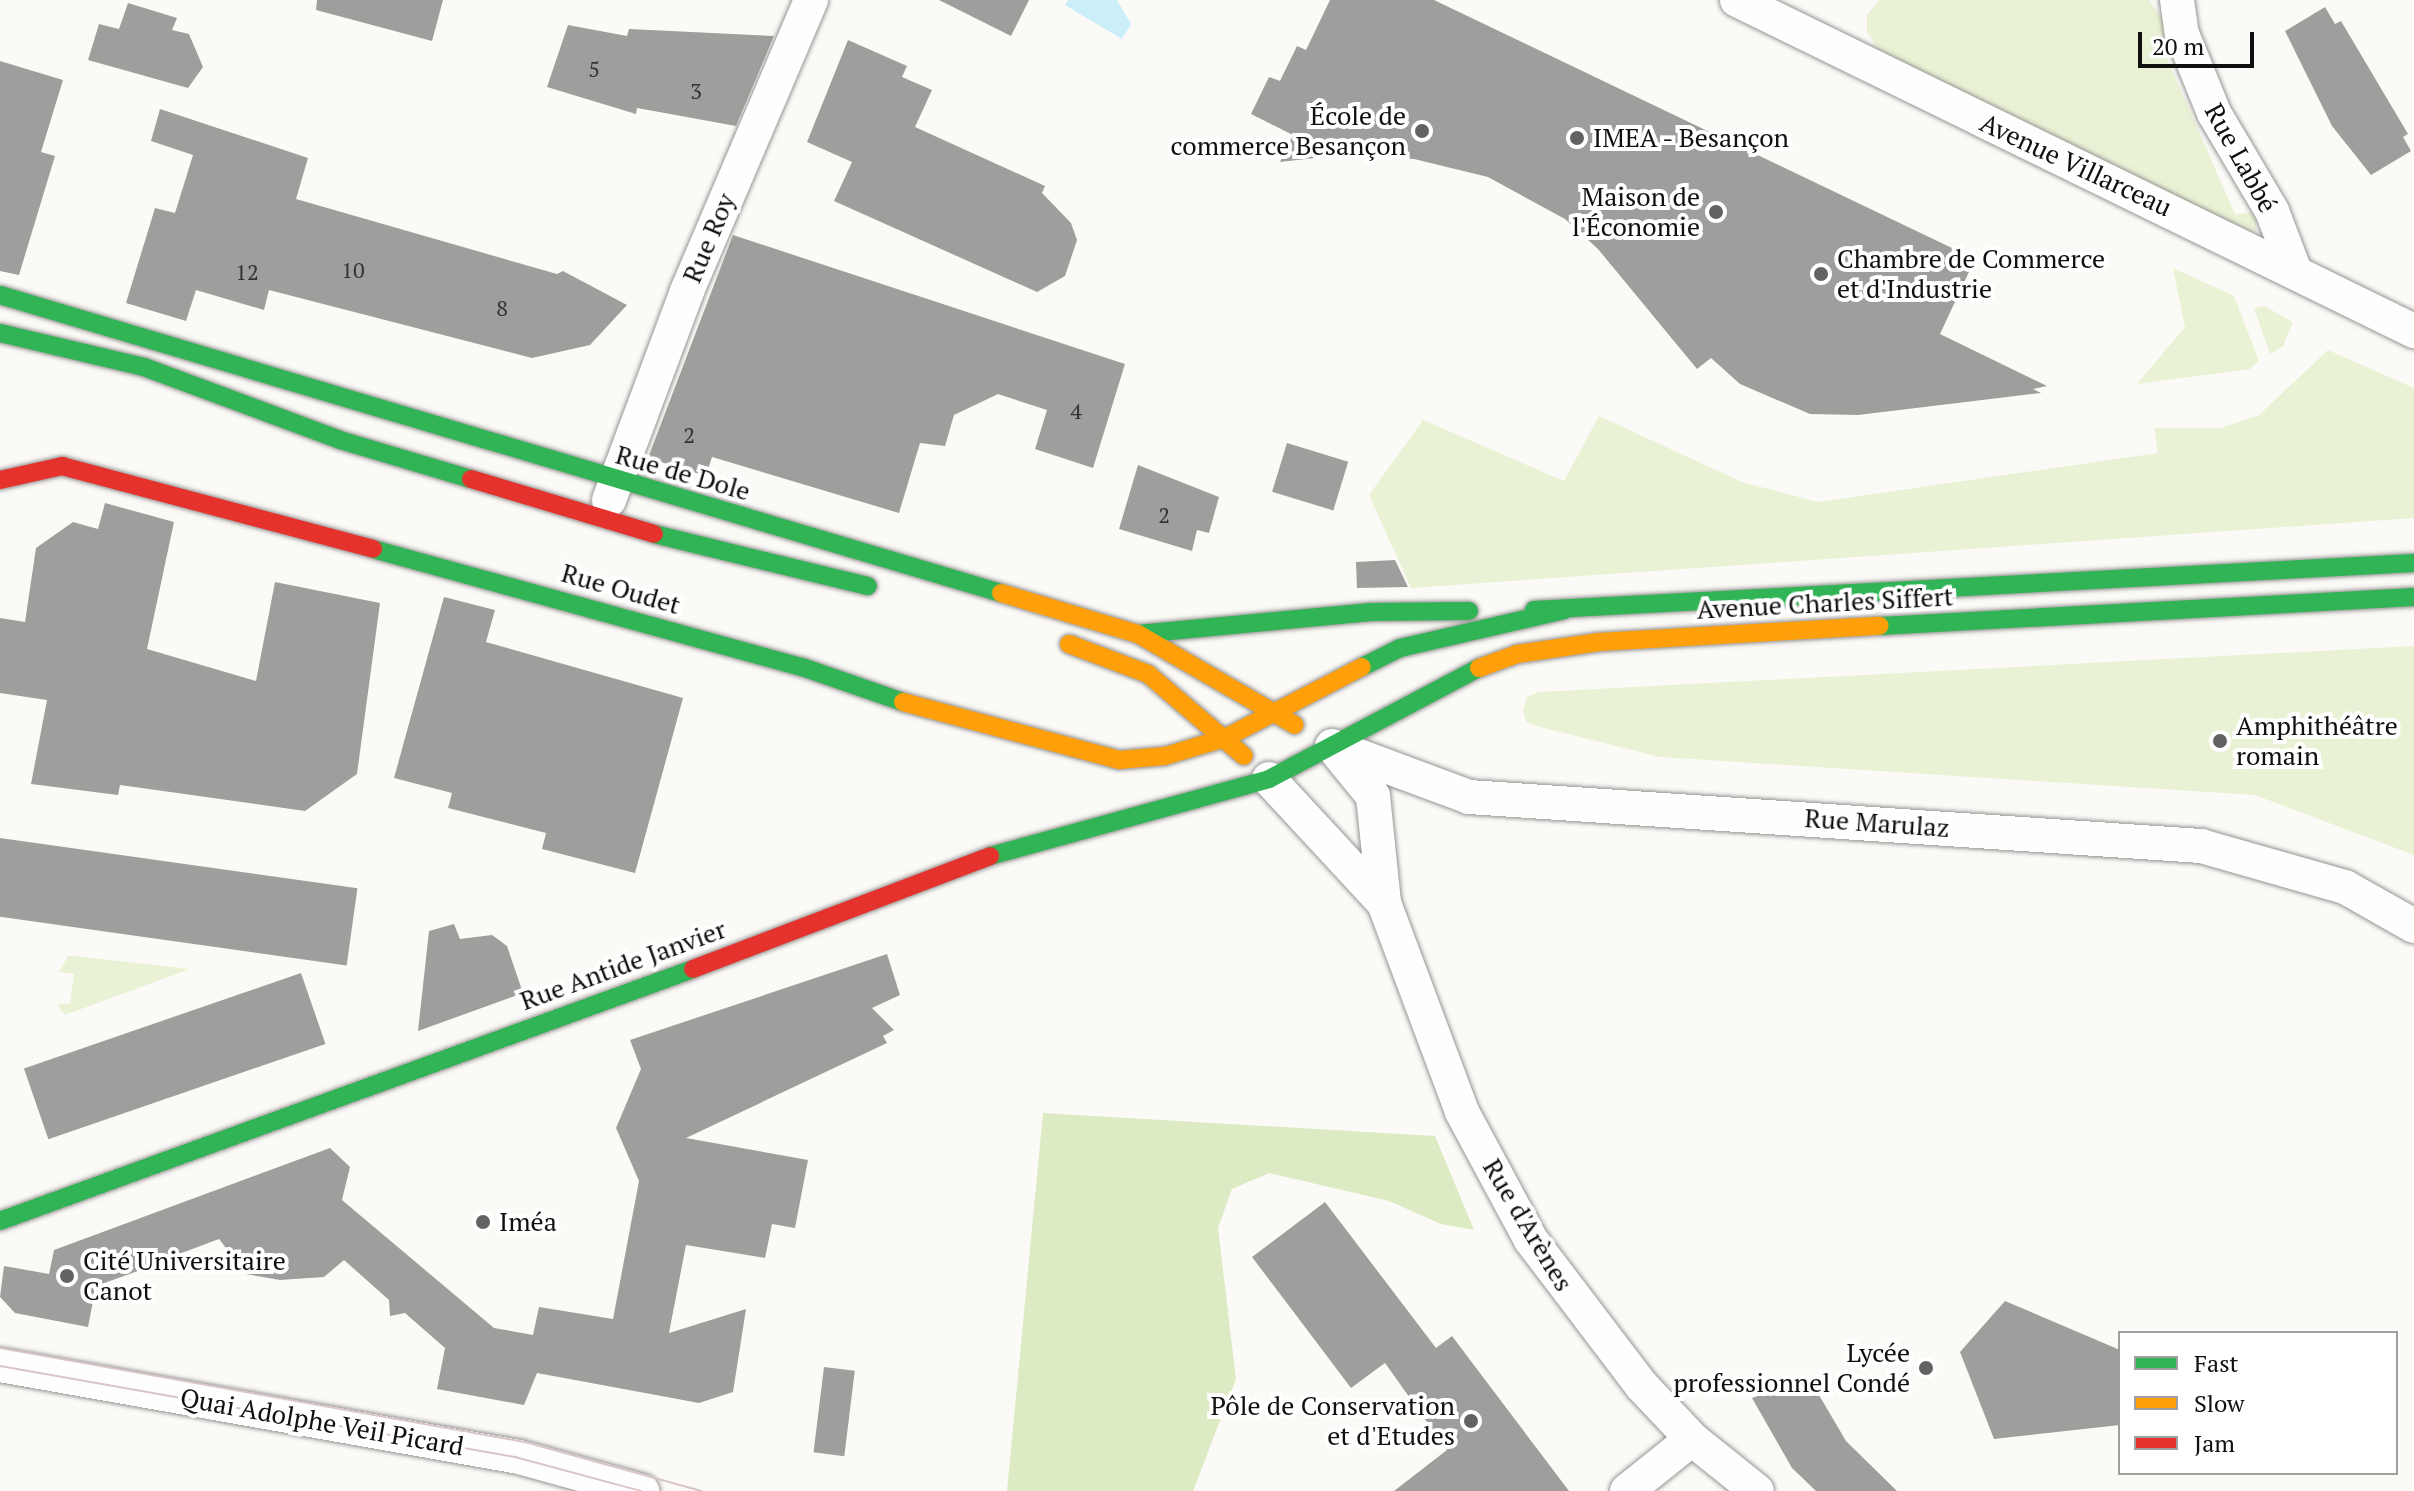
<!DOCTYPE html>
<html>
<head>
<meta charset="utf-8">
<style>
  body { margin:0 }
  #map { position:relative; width:2414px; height:1491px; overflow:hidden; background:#fcfaf7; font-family:"PT Serif",serif }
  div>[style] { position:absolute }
  .green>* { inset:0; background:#eaf2d5 }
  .forest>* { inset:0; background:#dcebc3 }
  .water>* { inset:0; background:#cbeff8 }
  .building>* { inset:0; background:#a09e9c; transform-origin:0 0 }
  .roads { filter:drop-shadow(0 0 2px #969594) drop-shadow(0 0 2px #969594) }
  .street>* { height:34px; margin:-17px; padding:0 17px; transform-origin:17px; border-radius:17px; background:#fffefe }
  .fast>* { height:18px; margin:-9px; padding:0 9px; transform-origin:9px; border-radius:9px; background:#30b455 }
  .slow>* { height:18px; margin:-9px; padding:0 9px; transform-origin:9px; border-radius:9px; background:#ff9f0a }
  .jam>* { height:18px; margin:-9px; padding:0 9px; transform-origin:9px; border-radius:9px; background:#e5322d }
  .tram>* { height:2px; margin:-1px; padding:0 1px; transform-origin:1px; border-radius:1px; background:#d9c5c8 }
  .dots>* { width:22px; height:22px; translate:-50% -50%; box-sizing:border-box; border:4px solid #fff; border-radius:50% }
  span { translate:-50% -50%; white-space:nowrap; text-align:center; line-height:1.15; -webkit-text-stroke:8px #fff; paint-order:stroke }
  .number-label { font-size:22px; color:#343433 }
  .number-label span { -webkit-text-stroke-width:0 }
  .poi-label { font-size:26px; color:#101010 }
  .right { translate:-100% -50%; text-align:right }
  .left { translate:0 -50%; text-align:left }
  .street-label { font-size:26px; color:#101010 }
  .legend { position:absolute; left:2118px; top:1331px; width:280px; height:144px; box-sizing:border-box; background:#fff; border:2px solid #9f9f9f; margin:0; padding:10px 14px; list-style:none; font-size:24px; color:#101010 }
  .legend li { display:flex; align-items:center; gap:16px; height:40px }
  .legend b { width:40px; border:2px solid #9f9f9f }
  .scale { position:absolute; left:2138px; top:32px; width:116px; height:36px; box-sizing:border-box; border:4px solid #101010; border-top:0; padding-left:10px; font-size:24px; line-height:28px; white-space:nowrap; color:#101010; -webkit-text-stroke:6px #fff; paint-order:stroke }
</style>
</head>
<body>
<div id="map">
  <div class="green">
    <div style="clip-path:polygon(1879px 0,2149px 0,2166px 24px,2170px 37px,2160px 43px,2235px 214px,2256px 212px,2256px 231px,2234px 234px,1883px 57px,1867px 32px,1867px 15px)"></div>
    <div style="clip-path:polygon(2173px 268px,2234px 296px,2259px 361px,2250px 369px,2137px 384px,2185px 327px)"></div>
    <div style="clip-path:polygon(2264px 306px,2293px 322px,2283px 346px,2270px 354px,2254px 308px)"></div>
    <div style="clip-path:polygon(2328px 350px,2414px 388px,2414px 518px,1411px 588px,1369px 495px,1423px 420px,1564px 481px,1599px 416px,1742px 482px,1818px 502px,2158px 453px,2154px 428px,2221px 428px,2259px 415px)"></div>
    <div style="clip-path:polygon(2414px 646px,2414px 855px,2255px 795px,1660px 757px,1536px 726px,1526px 722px,1523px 710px,1527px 697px,1539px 692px)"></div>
    <div style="clip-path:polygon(68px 956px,74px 956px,190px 969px,65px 1015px,57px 1004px,70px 1004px,74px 974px,59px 972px)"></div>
  </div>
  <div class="forest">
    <div style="clip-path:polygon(1043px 1113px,1435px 1136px,1474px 1230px,1441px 1224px,1389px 1201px,1269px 1173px,1232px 1189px,1218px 1228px,1236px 1379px,1193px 1491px,1007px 1491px)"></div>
  </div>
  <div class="water">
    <div style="clip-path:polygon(1068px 0,1117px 0,1131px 24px,1122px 39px,1065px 5px)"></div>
  </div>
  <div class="building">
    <div style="clip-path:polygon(317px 0,443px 0,432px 41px,316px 10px)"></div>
    <div style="clip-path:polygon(939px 0,1029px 0,1011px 36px)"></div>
    <div style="clip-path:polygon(1330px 0,1434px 0,1975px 259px,1940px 334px,2047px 386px,2033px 389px,2041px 393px,1858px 415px,1810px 414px,1740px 384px,1711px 358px,1697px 369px,1598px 249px,1565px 219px,1488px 177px,1414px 159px,1341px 155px,1280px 162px,1293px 135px,1251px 114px,1269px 77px,1280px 81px,1297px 46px,1306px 50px)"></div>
    <div style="clip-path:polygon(128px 3px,177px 18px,172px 30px,189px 34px,203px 67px,188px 88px,88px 60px,99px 24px,119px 29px)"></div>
    <div style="clip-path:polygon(2325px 7px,2335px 24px,2341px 21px,2408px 134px,2403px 137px,2411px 151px,2371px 175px,2332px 126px,2285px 31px)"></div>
    <div style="clip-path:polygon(568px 25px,627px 36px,629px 29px,774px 36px,736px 126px,637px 108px,636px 114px,547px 87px)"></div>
    <div style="clip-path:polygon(848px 40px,907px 66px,902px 77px,932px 90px,915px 127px,1045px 186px,1042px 193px,1071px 223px,1077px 240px,1065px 276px,1037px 292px,834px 201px,852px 162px,807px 142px)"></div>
    <div style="clip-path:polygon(0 61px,63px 80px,41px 152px,55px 156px,19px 275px,0 271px)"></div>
    <div style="clip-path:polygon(160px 109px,308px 158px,296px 199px,557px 274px,563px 271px,627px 305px,590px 345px,532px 358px,269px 290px,264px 310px,196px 290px,186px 321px,126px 303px,155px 208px,175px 213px,193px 155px,151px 141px)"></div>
    <div style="clip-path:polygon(733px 235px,1125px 364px,1093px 468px,1035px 449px,1047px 410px,998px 394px,954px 415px,945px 446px,920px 443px,899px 513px,712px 457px,706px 476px,648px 458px)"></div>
    <div style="left:1287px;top:443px;width:64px;height:51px;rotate:17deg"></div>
    <div style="clip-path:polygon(1138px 465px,1219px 497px,1209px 533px,1197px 530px,1192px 551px,1119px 529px)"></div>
    <div style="clip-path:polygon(105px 503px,174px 522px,147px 649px,256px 681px,275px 582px,380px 603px,357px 774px,305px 811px,120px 785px,118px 795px,31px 784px,47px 700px,0 693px,0 618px,25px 622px,36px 548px,73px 522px,98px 529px)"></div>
    <div style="clip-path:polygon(1395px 560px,1408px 587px,1357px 588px,1356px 562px)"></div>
    <div style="clip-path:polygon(444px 597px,495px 610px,486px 642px,683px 698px,635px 873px,542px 849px,546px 833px,448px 808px,452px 793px,394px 778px)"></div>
    <div style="left:0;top:838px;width:361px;height:78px;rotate:8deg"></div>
    <div style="clip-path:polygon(454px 924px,460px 939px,492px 935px,507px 946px,523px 993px,418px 1031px,429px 931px)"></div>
    <div style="clip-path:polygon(887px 954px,900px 995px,872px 1008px,894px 1030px,883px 1036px,887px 1043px,686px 1138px,808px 1160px,795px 1228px,772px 1224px,765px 1258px,686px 1245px,669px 1333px,746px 1309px,733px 1392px,699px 1403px,537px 1373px,524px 1405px,437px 1389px,445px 1348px,405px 1313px,390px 1316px,389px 1300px,344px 1260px,324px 1277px,280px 1280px,246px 1274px,219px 1239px,163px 1260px,158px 1270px,149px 1267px,96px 1286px,88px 1327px,15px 1313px,0 1297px,4px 1266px,49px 1274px,54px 1250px,330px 1148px,350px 1167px,342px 1200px,494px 1328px,533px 1335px,539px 1307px,613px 1319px,639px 1181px,616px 1128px,641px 1069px,630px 1040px)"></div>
    <div style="left:301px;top:973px;width:75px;height:293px;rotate:71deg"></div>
    <div style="clip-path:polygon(1325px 1202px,1436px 1348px,1452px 1336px,1569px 1491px,1394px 1491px,1447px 1450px,1385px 1363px,1351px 1388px,1252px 1257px)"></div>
    <div style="clip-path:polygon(2005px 1301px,2120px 1350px,2120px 1425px,1994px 1439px,1960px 1352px)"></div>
    <div style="left:824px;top:1367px;width:31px;height:86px;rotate:7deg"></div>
    <div style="clip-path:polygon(1809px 1378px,1846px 1441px,1897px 1491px,1816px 1491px,1792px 1468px,1752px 1398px)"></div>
  </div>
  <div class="roads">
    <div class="street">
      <div style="left:1737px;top:0;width:754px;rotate:26.06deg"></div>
      <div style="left:2177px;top:0;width:34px;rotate:82deg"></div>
      <div style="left:2182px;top:34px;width:85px;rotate:67.9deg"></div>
      <div style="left:2214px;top:113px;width:114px;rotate:59.4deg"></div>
      <div style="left:2272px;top:211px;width:62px;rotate:69.2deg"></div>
      <div style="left:609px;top:500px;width:223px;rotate:-69.5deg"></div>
      <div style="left:687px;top:291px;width:316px;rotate:-66.9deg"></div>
      <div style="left:1332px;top:746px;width:146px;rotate:20.4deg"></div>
      <div style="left:1469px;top:797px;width:734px;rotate:3.83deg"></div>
      <div style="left:2201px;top:846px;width:150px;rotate:15.9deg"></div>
      <div style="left:2345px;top:887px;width:79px;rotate:29.5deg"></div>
      <div style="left:1337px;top:752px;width:57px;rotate:50.7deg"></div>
      <div style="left:1373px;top:796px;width:108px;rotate:84.1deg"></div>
      <div style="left:1384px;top:903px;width:223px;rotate:69.5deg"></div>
      <div style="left:1462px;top:1112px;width:145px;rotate:61.7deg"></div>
      <div style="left:1531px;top:1240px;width:182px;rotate:52.8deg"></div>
      <div style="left:1641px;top:1385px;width:74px;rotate:46.6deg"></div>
      <div style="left:1692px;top:1439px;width:83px;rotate:38.7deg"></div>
      <div style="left:1269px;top:779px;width:169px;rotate:47.2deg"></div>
      <div style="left:0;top:1365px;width:527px;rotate:10.05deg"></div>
      <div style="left:519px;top:1457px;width:128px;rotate:15.5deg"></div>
      <div style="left:1627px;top:1491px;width:83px;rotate:-38.7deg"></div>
    </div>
    <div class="fast">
      <div style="left:0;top:295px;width:1044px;rotate:16.58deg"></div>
      <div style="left:0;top:333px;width:148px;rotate:13.3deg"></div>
      <div style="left:144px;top:367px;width:209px;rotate:20.4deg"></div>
      <div style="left:340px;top:440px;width:137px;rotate:16.6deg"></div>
      <div style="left:654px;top:534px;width:220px;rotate:13.7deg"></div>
      <div style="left:373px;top:549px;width:445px;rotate:15.4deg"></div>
      <div style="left:802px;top:667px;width:107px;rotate:19.1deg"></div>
      <div style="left:1534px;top:610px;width:881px;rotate:-3.06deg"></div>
      <div style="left:1880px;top:626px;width:535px;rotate:-3.11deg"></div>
      <div style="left:1138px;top:634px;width:234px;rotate:-5.4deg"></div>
      <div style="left:1371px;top:612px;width:98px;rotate:-0.6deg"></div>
      <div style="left:1362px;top:667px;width:42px;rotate:-26.6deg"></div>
      <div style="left:1400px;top:648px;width:168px;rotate:-13deg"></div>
      <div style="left:990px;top:856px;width:289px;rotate:-15.4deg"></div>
      <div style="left:1269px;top:779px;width:238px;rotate:-27.9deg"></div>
      <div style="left:0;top:1221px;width:737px;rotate:-19.98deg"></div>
    </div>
    <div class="slow">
      <div style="left:1001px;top:593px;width:143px;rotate:16.7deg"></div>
      <div style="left:1138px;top:634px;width:181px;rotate:30.1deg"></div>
      <div style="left:1069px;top:644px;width:85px;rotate:20.8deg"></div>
      <div style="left:1148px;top:674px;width:126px;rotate:40.5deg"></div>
      <div style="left:1479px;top:668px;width:40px;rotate:-20.2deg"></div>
      <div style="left:1517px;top:654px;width:83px;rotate:-8.3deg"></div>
      <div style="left:1599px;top:642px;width:281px;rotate:-3.3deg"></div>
      <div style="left:903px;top:702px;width:224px;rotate:15deg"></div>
      <div style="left:1119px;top:760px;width:46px;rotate:-5deg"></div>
      <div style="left:1165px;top:756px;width:63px;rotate:-16.7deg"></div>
      <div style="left:1225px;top:738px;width:154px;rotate:-27.4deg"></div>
    </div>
    <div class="jam">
      <div style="left:471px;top:479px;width:191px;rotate:16.7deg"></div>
      <div style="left:0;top:480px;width:64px;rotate:-12.7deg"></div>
      <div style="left:62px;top:466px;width:322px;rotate:14.9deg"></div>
      <div style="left:693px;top:969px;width:318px;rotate:-20.8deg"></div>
    </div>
  </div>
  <div class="tram">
    <div style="left:0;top:1348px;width:533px;rotate:10.15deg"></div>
    <div style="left:525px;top:1442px;width:184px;rotate:15.5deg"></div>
    <div style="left:0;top:1366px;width:523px;rotate:10.02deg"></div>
    <div style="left:515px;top:1457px;width:131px;rotate:15.1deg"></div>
  </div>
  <div class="dots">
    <div style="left:1422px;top:131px;background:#636261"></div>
    <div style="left:1577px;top:138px;background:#636261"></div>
    <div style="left:1716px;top:212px;background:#636261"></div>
    <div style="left:1821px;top:274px;background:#636261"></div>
    <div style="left:2220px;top:741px;background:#636261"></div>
    <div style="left:483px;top:1222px;background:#636261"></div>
    <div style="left:67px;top:1276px;background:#636261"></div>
    <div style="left:1926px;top:1368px;background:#636261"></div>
    <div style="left:1471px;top:1421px;background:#636261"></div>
  </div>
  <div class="number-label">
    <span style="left:594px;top:69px">5</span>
    <span style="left:696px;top:91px">3</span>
    <span style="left:353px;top:270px">10</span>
    <span style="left:247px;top:272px">12</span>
    <span style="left:502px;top:308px">8</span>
    <span style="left:1076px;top:411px">4</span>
    <span style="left:689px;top:435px">2</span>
    <span style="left:1164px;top:515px">2</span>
  </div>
  <div class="poi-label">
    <span class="right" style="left:1406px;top:131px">École de<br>commerce Besançon</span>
    <span class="left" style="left:1593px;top:138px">IMEA - Besançon</span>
    <span class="right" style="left:1700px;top:212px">Maison de<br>l'Économie</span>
    <span class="left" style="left:1837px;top:274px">Chambre de Commerce<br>et d'Industrie</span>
    <span class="left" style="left:2236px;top:741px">Amphithéâtre<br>romain</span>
    <span class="left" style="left:499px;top:1222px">Iméa</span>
    <span class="left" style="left:83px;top:1276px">Cité Universitaire<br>Canot</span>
    <span class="right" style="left:1910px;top:1368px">Lycée<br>professionnel Condé</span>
    <span class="right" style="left:1455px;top:1421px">Pôle de Conservation<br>et d'Etudes</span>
  </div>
  <div class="street-label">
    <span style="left:2241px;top:158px;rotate:61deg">Rue Labbé</span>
    <span style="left:2076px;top:165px;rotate:25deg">Avenue Villarceau</span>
    <span style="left:709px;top:238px;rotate:-67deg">Rue Roy</span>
    <span style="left:683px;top:473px;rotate:16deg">Rue de Dole</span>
    <span style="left:621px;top:589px;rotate:16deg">Rue Oudet</span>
    <span style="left:1825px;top:603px;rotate:-3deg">Avenue Charles Siffert</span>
    <span style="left:1877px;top:823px;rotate:4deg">Rue Marulaz</span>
    <span style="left:623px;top:965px;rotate:-20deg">Rue Antide Janvier</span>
    <span style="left:1528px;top:1225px;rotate:59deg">Rue d'Arènes</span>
    <span style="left:322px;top:1422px;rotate:10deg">Quai Adolphe Veil Picard</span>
  </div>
  <ul class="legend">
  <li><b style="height:10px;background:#30b455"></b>Fast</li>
  <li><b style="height:10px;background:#ff9f0a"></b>Slow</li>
  <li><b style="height:10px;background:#e5322d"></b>Jam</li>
  </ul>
  <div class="scale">20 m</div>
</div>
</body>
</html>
